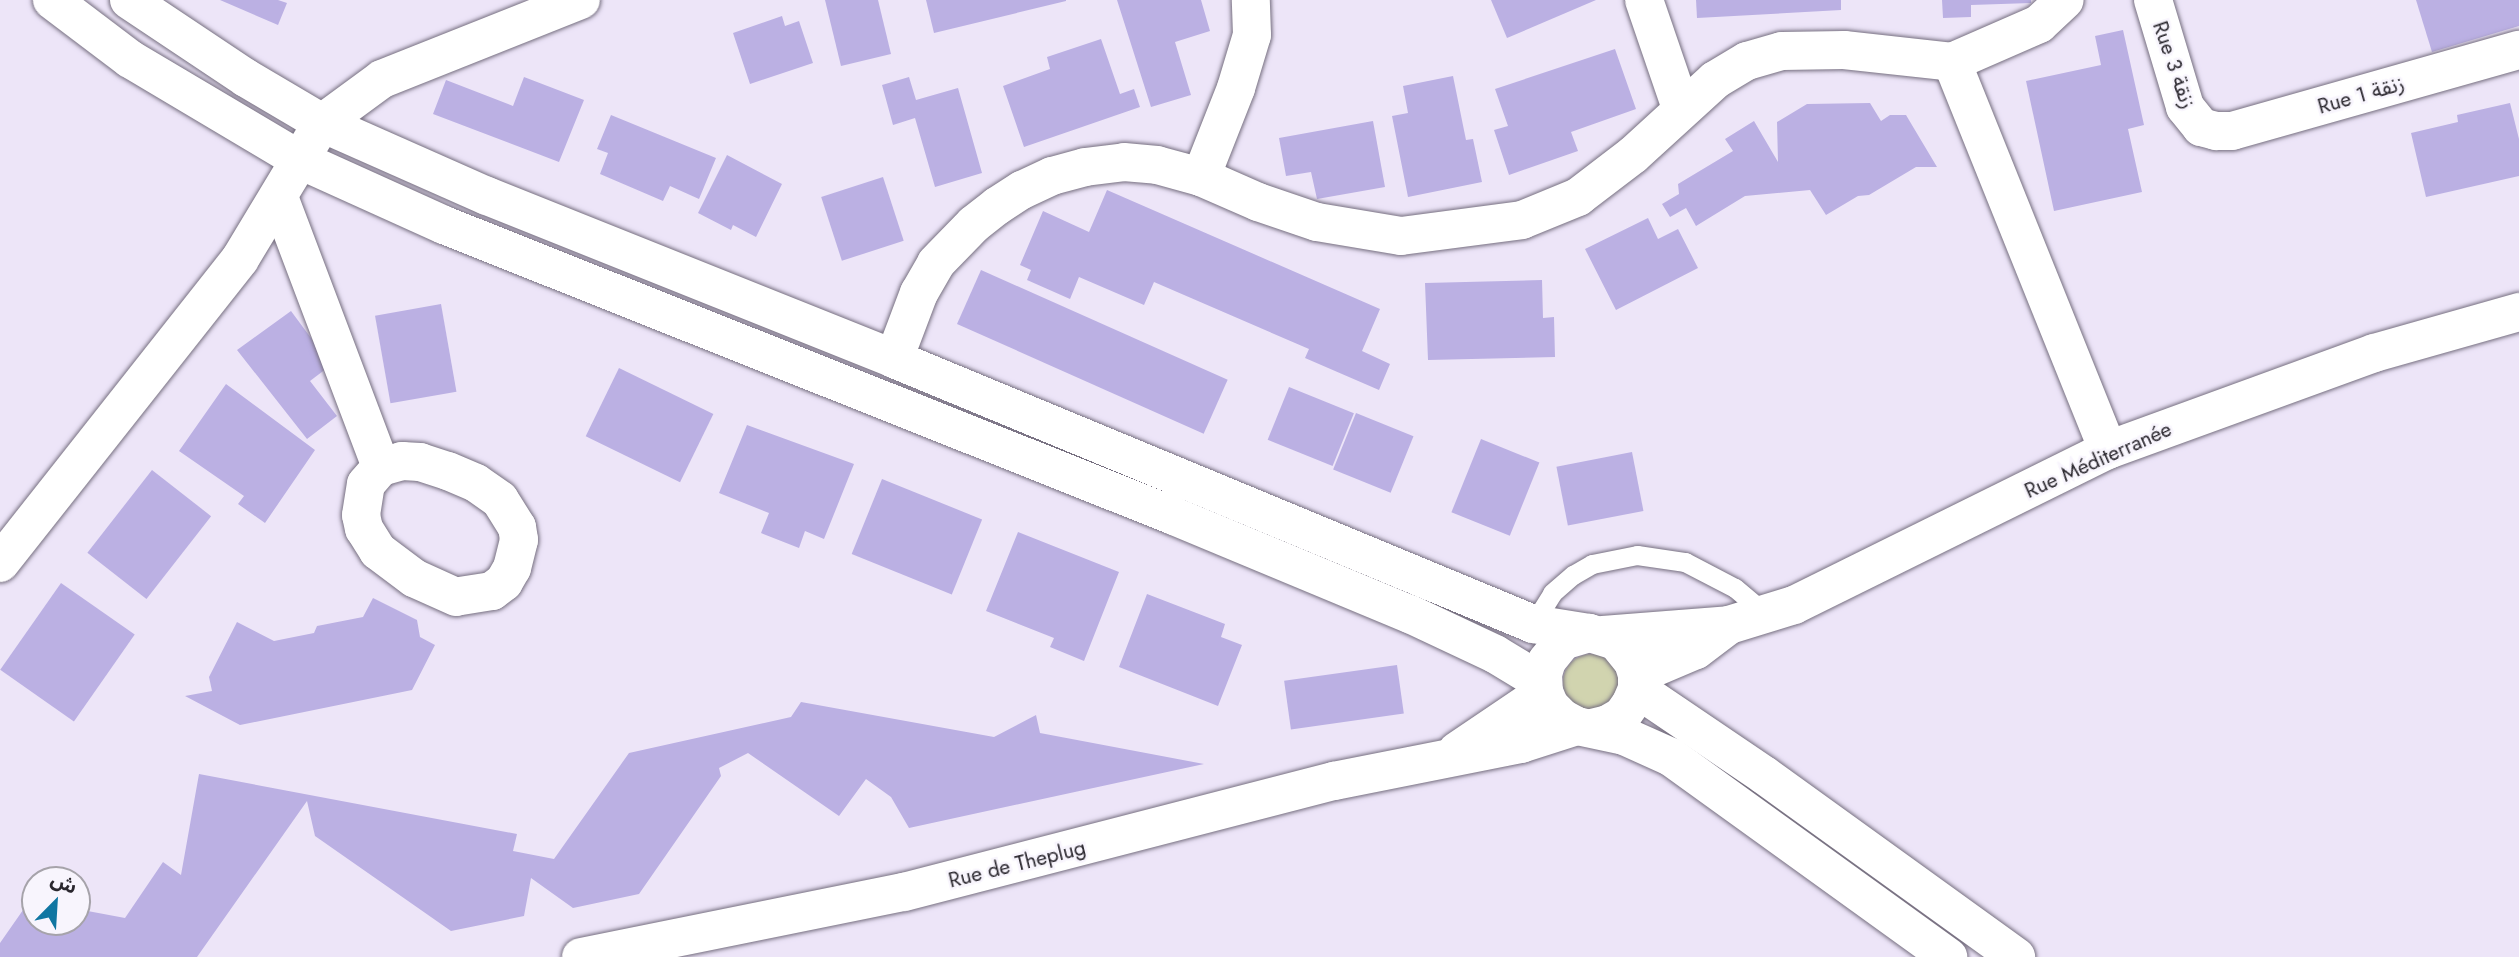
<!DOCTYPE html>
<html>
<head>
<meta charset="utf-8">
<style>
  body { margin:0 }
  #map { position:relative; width:2519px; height:957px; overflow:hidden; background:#ede5f8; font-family:Jost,"Noto Sans Arabic",sans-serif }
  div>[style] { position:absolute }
  .green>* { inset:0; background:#d1d4af }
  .round { border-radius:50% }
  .building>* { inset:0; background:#bbb0e3; transform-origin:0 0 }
  .roads { filter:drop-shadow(0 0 2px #766f80) drop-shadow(0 0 2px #766f80) }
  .service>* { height:19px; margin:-9.5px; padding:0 9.5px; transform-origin:9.5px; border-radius:9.5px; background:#fff }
  .minor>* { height:38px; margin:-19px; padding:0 19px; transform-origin:19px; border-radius:19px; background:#fff }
  .tertiary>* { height:38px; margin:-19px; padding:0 19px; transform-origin:19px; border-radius:19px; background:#fff }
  span { translate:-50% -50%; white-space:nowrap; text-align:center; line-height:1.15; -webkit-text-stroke:5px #f8f5fd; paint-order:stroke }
  .street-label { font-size:21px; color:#2a272e }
  .north { position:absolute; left:21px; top:866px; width:70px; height:70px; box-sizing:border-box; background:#f8f5fd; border:2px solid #a6a3aa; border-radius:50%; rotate:24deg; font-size:19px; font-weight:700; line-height:28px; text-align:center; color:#2a272e }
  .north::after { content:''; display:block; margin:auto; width:24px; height:32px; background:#1076a2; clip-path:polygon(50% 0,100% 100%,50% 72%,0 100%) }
</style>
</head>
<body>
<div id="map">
  <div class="green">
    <div class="round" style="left:1563px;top:654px;width:56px;height:56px"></div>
  </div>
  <div class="building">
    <div style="clip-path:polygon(220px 0,278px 0,287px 3px,278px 25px)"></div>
    <div style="clip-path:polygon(825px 0,878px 0,891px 54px,841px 66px)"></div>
    <div style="clip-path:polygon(926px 0,1066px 0,1066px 1px,934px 33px)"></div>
    <div style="clip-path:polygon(1117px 0,1201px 0,1210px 31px,1175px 42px,1191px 95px,1151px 107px)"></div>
    <div style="clip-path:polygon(1491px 0,1596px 0,1507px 38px)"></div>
    <div style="clip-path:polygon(1696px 0,1841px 0,1841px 10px,1697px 18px)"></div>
    <div style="clip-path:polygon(1942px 0,2031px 0,2031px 3px,1971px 5px,1971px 17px,1943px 18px)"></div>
    <div style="clip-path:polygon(2416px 0,2519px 0,2519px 26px,2432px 52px)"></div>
    <div style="clip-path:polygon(782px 16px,785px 26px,799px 21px,813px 63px,750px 84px,733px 33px)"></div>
    <div style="clip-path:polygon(2123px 30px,2144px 125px,2128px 129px,2142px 192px,2054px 211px,2026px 81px,2101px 65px,2095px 36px)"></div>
    <div style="clip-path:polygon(1101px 39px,1120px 94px,1134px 89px,1140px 107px,1024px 147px,1003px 86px,1050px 69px,1047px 57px)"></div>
    <div style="clip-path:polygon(1615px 49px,1636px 109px,1571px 132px,1578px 151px,1509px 175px,1494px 130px,1508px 126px,1495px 89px)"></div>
    <div style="clip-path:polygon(1453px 76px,1466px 140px,1473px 139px,1482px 182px,1408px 197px,1392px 116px,1408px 113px,1403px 86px)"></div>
    <div style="clip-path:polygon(524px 77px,584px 100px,559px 162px,433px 114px,446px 80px,513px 106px)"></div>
    <div style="clip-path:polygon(909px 77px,916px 100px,958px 88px,982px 173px,935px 187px,915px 118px,893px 125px,882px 85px)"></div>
    <div style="clip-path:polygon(1870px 103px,1881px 121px,1890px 115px,1906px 115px,1937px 167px,1916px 167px,1869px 195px,1858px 196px,1826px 215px,1810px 190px,1745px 196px,1696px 226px,1686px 208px,1670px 217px,1662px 204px,1679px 194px,1678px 184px,1733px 151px,1725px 139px,1754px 121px,1778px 162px,1777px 122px,1807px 104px)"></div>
    <div style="clip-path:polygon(2510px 103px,2519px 139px,2519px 176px,2426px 197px,2411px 133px,2458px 122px,2457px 115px)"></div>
    <div style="clip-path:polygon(611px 115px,716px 158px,699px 199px,670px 186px,663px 201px,600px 174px,608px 153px,597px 149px)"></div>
    <div style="clip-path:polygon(1373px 121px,1385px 187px,1317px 199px,1311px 172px,1286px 176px,1279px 138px)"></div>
    <div style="clip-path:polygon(727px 155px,782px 184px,756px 237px,733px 225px,731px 230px,698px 213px)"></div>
    <div style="left:883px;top:177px;width:67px;height:65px;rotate:72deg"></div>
    <div style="clip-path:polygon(1107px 190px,1380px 309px,1362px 351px,1390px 364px,1379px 390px,1305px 358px,1309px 349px,1154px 282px,1144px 305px,1079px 277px,1070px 299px,1027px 280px,1031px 270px,1020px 265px,1043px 211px,1089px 232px)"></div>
    <div style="clip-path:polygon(1648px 218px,1658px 239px,1678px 229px,1698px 268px,1616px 310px,1585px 249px)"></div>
    <div style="left:981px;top:270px;width:270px;height:59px;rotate:24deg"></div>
    <div style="clip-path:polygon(1542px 280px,1543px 318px,1554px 317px,1555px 357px,1428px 360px,1425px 283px)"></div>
    <div style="left:441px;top:304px;width:89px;height:67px;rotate:80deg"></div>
    <div style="clip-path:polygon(291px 311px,331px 365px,310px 381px,337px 416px,307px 439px,237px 350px)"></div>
    <div style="left:619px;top:368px;width:105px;height:76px;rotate:26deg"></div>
    <div style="clip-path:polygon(226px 384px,315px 450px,265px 523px,238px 504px,244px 496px,179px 451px)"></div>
    <div style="left:1289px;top:387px;width:70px;height:57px;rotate:22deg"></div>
    <div style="left:1356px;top:413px;width:62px;height:61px;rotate:22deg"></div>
    <div style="clip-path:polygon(747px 425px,854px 464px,824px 539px,805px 531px,799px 548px,761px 533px,769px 513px,719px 493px)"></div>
    <div style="left:1481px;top:439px;width:63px;height:79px;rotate:22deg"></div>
    <div style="left:1632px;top:452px;width:60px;height:77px;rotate:79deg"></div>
    <div style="left:152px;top:470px;width:75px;height:105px;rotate:38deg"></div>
    <div style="left:882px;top:479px;width:108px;height:81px;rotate:22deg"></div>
    <div style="clip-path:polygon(1018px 532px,1119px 572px,1084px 661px,1050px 647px,1054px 638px,986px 611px)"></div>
    <div style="left:61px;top:583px;width:90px;height:106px;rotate:35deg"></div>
    <div style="clip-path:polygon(1147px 594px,1225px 624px,1221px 637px,1242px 645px,1218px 706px,1119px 667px)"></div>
    <div style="clip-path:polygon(373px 598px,417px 620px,420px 637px,435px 645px,412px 690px,240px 725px,185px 696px,212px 691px,209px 677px,237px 622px,274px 641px,314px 633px,317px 626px,363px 617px)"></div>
    <div style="left:1397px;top:665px;width:49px;height:114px;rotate:82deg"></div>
    <div style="clip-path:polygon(801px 702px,994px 737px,1036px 715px,1040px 733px,1204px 764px,909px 828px,891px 797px,866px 779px,839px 816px,748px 753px,719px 768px,721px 776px,639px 894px,573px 908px,531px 878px,524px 916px,451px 931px,315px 836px,307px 801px,197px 957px,0 957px,0 943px,30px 900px,35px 901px,35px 922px,77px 922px,77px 909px,125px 918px,163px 862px,181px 875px,199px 774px,517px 834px,513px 851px,554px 859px,629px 753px,791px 717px)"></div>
  </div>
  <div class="roads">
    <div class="service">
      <div style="left:1533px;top:624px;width:36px;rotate:-58deg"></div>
      <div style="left:1552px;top:593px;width:28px;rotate:-41deg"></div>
      <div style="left:1573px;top:575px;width:22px;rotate:-30deg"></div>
      <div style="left:1592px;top:564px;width:46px;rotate:-11.3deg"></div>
      <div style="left:1637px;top:555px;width:49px;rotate:8.3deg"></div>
      <div style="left:1685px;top:562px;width:56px;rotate:27.5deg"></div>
      <div style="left:1735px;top:588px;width:40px;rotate:40deg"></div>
    </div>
    <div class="minor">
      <div style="left:1644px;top:0;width:114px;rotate:71.1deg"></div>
      <div style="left:2153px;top:0;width:112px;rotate:73.3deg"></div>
      <div style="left:2185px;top:107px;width:26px;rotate:51deg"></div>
      <div style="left:2201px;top:127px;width:16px;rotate:15deg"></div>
      <div style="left:2216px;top:131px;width:16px"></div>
      <div style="left:2232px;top:131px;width:298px;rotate:-15.8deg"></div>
      <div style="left:1952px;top:62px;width:418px;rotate:68.1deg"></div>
      <div style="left:1201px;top:177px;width:96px;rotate:-68.5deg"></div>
      <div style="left:1236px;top:88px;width:55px;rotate:-73.2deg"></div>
      <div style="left:1252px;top:35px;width:35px;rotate:-92deg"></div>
      <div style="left:279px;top:197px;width:289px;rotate:69.3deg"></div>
      <div style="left:894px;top:359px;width:71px;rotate:-69.3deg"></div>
      <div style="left:919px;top:293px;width:34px;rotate:-60deg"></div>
      <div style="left:936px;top:263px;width:54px;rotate:-45.7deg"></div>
      <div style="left:974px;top:224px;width:29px;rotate:-38deg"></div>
      <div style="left:997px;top:206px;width:30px;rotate:-33deg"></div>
      <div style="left:1022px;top:190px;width:33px;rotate:-25deg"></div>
      <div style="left:1052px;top:176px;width:34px;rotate:-15deg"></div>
      <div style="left:1085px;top:167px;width:39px;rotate:-7deg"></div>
      <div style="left:1124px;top:162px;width:33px;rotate:5deg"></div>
      <div style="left:1157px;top:165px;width:46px;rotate:15.3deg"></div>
      <div style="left:1201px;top:177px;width:62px;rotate:23.7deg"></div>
      <div style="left:1258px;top:202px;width:62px;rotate:18.7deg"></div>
      <div style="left:1317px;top:222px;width:85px;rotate:9.5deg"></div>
      <div style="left:1401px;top:236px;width:122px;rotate:-7.5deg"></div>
      <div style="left:1522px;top:220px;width:61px;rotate:-22.3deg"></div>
      <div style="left:1578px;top:197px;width:69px;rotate:-37.4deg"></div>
      <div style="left:1633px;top:155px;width:111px;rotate:-42.4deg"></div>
      <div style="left:1715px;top:80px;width:37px;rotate:-31deg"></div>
      <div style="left:1747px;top:61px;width:36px;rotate:-16deg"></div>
      <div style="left:1782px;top:51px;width:62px;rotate:-0.9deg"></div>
      <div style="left:1844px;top:50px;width:109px;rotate:6.3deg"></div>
      <div style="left:1952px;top:62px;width:95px;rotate:-23.6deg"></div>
      <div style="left:2039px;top:24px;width:35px;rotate:-43deg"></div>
      <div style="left:402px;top:461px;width:18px;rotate:3deg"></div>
      <div style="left:420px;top:462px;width:29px;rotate:18deg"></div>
      <div style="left:448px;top:471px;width:30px;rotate:23deg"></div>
      <div style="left:476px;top:483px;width:29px;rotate:35deg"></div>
      <div style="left:500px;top:500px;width:32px;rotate:58deg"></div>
      <div style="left:517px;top:527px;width:13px;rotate:81deg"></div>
      <div style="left:519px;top:540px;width:29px;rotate:104deg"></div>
      <div style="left:512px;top:568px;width:16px;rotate:120deg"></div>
      <div style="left:504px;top:582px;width:15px;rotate:143deg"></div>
      <div style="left:492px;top:591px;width:36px;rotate:171deg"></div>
      <div style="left:456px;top:597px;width:46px;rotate:-155.7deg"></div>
      <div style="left:414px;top:578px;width:45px;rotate:-143.1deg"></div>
      <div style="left:378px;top:551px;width:26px;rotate:-122deg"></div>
      <div style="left:364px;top:529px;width:14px;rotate:-102deg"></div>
      <div style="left:361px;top:515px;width:31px;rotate:-81deg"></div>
      <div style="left:366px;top:484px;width:23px;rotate:-49deg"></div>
      <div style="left:381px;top:467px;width:22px;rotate:-16deg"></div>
      <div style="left:0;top:563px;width:387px;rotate:-51.7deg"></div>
      <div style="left:240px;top:259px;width:159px;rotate:-58.9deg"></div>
      <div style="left:322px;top:123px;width:74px;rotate:-36.3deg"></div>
      <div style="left:382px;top:79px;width:214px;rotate:-21.7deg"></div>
      <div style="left:1603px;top:635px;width:126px;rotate:-4.5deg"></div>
      <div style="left:1729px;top:625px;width:68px;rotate:-17.1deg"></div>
      <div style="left:1794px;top:605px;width:350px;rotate:-26.3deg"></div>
      <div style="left:2108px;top:450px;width:283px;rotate:-20deg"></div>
      <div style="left:2374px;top:353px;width:151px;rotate:-15.8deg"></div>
      <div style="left:1637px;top:675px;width:64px;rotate:-23deg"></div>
      <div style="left:1696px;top:650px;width:41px;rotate:-37.1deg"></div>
      <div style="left:1457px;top:751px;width:105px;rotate:-34.1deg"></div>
      <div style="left:581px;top:957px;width:329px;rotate:-11.4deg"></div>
      <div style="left:904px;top:892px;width:444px;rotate:-14.5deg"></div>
      <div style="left:1334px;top:781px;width:191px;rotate:-11.2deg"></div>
      <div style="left:1521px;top:744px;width:59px;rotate:-17.8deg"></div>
    </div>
    <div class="tertiary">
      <div style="left:52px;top:0;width:98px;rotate:37.1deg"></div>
      <div style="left:130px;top:59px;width:198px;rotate:30.7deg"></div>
      <div style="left:300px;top:160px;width:158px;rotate:24.3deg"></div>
      <div style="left:444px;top:225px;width:786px;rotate:21.73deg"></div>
      <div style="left:1174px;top:516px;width:256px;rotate:22.6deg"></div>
      <div style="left:1410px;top:614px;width:94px;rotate:25.2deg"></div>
      <div style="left:1495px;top:654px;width:56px;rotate:31.1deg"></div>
      <div style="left:129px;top:0;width:141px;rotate:33.7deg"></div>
      <div style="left:246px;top:78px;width:88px;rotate:30.6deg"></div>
      <div style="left:322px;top:123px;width:180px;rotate:23.9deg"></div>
      <div style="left:487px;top:196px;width:438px;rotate:21.8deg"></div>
      <div style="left:894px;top:359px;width:692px;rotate:22.52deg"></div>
      <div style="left:1533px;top:624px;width:57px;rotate:9.1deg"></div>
      <div style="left:1637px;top:689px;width:153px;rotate:34.1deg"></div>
      <div style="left:1764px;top:775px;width:311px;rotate:35.8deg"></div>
      <div style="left:1592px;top:728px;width:16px;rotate:-14deg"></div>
      <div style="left:1608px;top:724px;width:16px;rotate:-30deg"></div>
      <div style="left:1622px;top:716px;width:16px;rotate:-55deg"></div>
      <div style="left:1631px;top:703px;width:15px;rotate:-67deg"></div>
      <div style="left:1637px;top:689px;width:14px;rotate:-90deg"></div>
      <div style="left:1637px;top:675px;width:14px;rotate:-107deg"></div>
      <div style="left:1633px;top:662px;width:27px;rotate:-129deg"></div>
      <div style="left:1616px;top:641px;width:28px;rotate:-163deg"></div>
      <div style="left:1589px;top:633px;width:27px;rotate:163deg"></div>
      <div style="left:1563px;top:641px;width:26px;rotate:129deg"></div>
      <div style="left:1547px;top:661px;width:14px;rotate:107deg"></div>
      <div style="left:1543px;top:674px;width:18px;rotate:87deg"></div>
      <div style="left:1544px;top:692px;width:15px;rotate:67deg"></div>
      <div style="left:1550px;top:706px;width:17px;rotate:45deg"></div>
      <div style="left:1562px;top:718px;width:17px;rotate:28deg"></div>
      <div style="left:1577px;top:726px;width:48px;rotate:12deg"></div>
      <div style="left:1624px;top:736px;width:51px;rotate:24.1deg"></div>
      <div style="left:1671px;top:757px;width:342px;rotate:35.8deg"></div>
    </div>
  </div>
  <div class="street-label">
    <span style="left:2174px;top:65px;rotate:71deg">Rue 3 زنقة</span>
    <span style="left:2361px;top:95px;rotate:-16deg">Rue 1 زنقة</span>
    <span style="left:2098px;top:460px;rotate:-24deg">Rue Méditerranée</span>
    <span style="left:1017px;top:864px;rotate:-14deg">Rue de Theplug</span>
  </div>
  <div class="north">ش</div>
</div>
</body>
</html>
